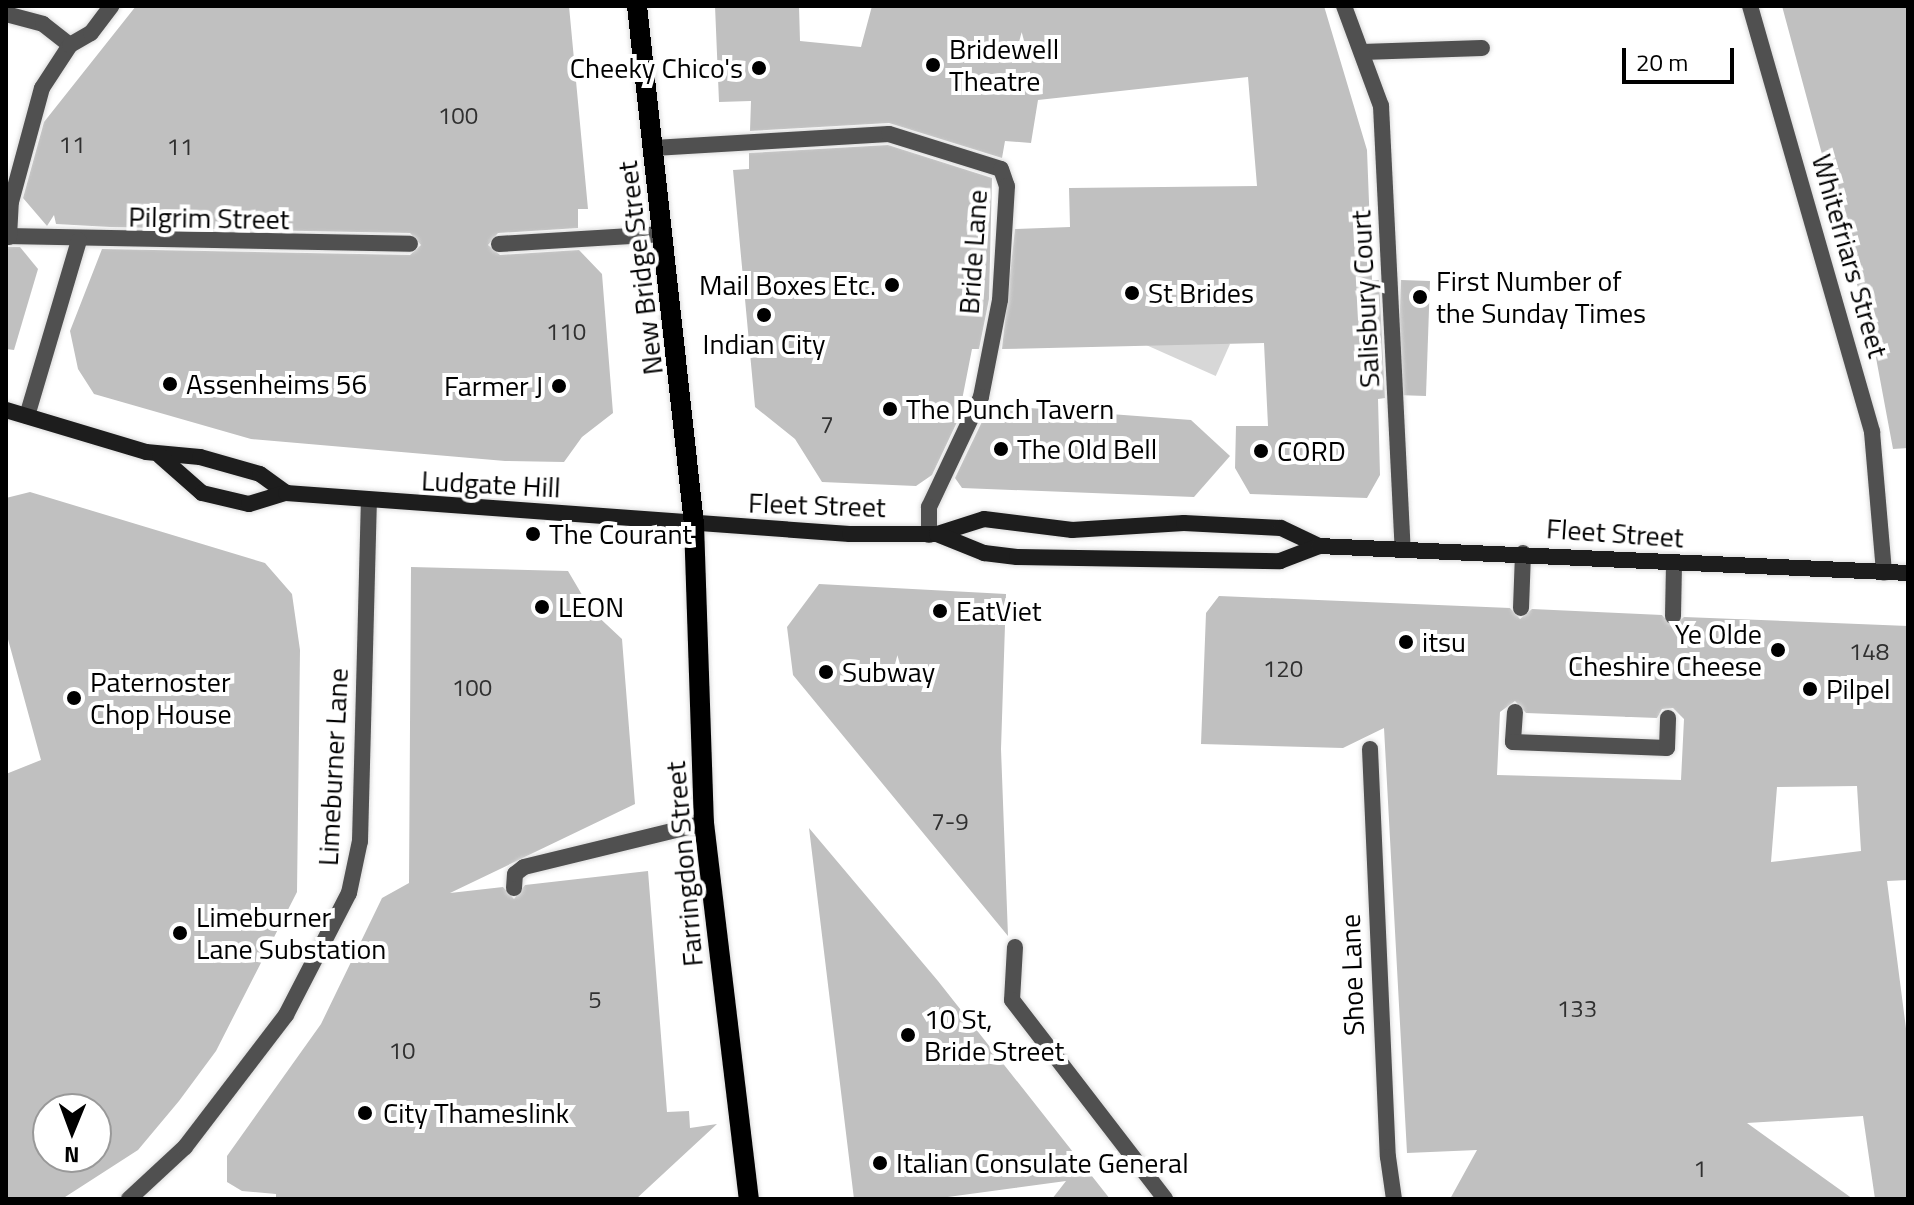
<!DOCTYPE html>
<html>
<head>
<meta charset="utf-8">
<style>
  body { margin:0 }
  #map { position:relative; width:1914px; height:1205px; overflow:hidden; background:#fff; font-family:"Titillium Web",sans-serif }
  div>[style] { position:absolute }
  .green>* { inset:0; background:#d7d7d7; transform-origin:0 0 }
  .building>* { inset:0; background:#c0c0c0; transform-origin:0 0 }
  .roads { filter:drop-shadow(0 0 2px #dbdbdb) drop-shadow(0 0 2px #dbdbdb) }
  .lane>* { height:16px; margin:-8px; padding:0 8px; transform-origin:8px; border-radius:8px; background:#505050 }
  .street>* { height:16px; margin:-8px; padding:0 8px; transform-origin:8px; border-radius:8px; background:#505050 }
  .secondary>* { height:16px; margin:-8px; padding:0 8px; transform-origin:8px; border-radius:8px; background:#1d1d1d }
  .primary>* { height:20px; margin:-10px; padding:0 10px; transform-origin:10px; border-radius:10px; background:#000 }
  .dots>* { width:22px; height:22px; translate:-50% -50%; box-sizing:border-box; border:4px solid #fff; border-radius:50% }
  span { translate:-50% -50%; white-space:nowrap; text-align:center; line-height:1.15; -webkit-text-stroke:8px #fff; paint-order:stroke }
  .number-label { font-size:24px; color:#303030 }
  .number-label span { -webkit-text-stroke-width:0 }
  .poi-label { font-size:28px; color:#000 }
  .left { translate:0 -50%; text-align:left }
  .right { translate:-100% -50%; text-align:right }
  .street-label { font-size:28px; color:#000 }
  .frame { position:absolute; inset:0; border:8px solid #000; pointer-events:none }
  .north { position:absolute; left:32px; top:1093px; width:80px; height:80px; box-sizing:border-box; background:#fff; border:2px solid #999; border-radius:50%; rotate:181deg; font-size:22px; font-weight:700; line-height:32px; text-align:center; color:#000 }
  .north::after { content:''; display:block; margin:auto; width:28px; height:36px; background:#000; clip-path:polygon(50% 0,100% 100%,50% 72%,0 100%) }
  .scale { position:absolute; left:1622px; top:48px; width:112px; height:36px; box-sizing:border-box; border:4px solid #000; border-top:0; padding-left:10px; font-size:24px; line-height:28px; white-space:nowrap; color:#000; -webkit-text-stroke:6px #fff; paint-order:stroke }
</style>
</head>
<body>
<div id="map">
  <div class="green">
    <div style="left:1230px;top:344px;width:35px;height:209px;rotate:114deg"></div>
  </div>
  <div class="building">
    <div style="clip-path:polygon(136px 6px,569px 6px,588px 209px,578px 209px,578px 228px,498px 233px,488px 245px,500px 255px,579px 250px,602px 274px,613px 413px,582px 437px,564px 462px,505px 461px,251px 439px,94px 394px,78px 369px,70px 331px,102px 249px,410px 255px,421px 245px,410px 233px,110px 227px,56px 224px,54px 215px,47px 226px,23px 198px,44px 122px)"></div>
    <div style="clip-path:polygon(715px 6px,799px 6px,800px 41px,861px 47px,872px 6px,1324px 6px,1367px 150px,1372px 280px,1379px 280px,1385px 398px,1378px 399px,1380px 475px,1367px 498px,1250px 494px,1235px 468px,1236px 426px,1268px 426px,1264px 343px,1002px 349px,1015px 229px,1070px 227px,1069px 188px,1257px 186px,1248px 77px,1038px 100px,1031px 143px,1005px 141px,1002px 158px,889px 123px,750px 131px,751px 101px,719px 102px)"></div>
    <div style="clip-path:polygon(1782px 6px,1908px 6px,1908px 448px,1893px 449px,1874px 347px)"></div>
    <div style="clip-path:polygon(888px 145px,992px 178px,989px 299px,979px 349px,972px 349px,962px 400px,967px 401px,932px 475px,916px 486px,822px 482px,795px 439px,755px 407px,733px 170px,749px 169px,749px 153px)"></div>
    <div style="clip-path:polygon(6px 247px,20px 247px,38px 269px,14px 350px,6px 349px)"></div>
    <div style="left:1401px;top:280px;width:29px;height:115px;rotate:2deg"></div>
    <div style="clip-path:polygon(990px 405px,1191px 420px,1230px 456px,1194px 497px,962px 488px,955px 478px)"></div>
    <div style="clip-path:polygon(evenodd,30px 492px,265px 563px,292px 594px,300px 650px,297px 892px,216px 1051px,179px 1101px,138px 1150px,62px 1199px,6px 1199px,6px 774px,41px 760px,6px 632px,6px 498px,30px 492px,48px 1109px,96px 1109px,96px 1157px,48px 1157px,48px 1109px)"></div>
    <div style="clip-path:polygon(411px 567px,568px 571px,591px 610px,622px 639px,635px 804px,450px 893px,503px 887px,514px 899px,525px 885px,648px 871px,667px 1112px,689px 1111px,690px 1128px,717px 1124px,636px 1199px,276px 1199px,276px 1194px,242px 1191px,227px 1182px,227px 1156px,321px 1024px,382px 898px,409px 883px)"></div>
    <div style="clip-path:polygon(819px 584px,1006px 594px,1001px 749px,1008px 936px,793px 675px,787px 627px)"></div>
    <div style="clip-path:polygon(evenodd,1219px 596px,1510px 608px,1520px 619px,1532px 609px,1662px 615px,1672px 627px,1684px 617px,1908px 626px,1908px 880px,1887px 881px,1908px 1044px,1908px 1199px,1875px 1199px,1863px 1116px,1747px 1123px,1853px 1199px,1450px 1199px,1477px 1150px,1407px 1153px,1384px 728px,1343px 748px,1201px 744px,1206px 613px,1219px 596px,1515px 701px,1526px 713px,1657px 718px,1662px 709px,1673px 708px,1684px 719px,1681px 780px,1497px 775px,1500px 712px,1515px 701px,1219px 596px,1857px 786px,1861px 851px,1771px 862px,1777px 787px,1857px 786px)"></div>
    <div style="clip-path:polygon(809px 828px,938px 981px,1110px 1199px,1052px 1199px,1066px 1181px,933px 1199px,854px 1199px)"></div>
  </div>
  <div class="roads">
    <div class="lane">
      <div style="left:1362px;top:52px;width:120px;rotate:-1.9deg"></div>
      <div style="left:1521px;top:608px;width:55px;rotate:-87.9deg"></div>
      <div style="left:1673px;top:616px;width:53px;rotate:-88.9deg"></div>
      <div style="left:1515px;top:712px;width:30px;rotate:94deg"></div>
      <div style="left:1513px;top:742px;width:154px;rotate:2.2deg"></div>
      <div style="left:1667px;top:748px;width:30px;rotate:-88deg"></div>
      <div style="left:1370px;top:749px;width:408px;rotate:87.5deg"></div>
    </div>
    <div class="street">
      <div style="left:1344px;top:6px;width:107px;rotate:69.7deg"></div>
      <div style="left:1381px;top:106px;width:443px;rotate:87.2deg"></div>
      <div style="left:1750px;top:6px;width:443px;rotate:74deg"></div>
      <div style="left:1872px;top:432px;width:141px;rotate:85.1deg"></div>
      <div style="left:6px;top:14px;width:38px;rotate:15deg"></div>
      <div style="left:43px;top:24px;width:34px;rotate:38deg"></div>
      <div style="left:654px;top:148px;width:235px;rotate:-3.4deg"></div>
      <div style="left:889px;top:134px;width:117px;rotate:17.4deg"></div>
      <div style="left:1001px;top:169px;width:18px;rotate:71deg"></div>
      <div style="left:1007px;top:186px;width:114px;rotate:93.5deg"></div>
      <div style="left:1000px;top:300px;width:99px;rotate:101.1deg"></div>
      <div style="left:981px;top:397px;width:122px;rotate:115.3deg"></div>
      <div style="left:929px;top:507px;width:28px;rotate:90deg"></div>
      <div style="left:6px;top:236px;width:404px;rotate:1.1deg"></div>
      <div style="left:9px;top:237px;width:35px;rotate:-87deg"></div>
      <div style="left:11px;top:202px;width:118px;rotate:-74.8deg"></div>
      <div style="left:42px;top:88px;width:51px;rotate:-56.9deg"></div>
      <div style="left:70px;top:45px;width:24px;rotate:-30deg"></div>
      <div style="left:91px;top:33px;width:34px;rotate:-53deg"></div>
      <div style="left:499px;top:244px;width:165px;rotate:-3.5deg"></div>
      <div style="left:27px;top:416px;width:183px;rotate:-73.5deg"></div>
      <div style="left:514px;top:888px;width:14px;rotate:-86deg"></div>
      <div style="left:515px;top:874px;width:11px;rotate:-38deg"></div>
      <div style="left:524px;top:867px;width:185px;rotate:-13.7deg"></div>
      <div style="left:1015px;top:947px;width:53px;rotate:93.2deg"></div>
      <div style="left:1012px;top:1000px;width:251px;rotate:52.4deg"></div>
      <div style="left:1388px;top:1157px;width:42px;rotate:81.9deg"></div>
      <div style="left:129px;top:1199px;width:76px;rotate:-42.9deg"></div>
      <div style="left:185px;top:1147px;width:166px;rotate:-52.6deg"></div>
      <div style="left:286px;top:1015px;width:137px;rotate:-62.7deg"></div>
      <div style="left:349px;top:893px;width:53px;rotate:-78.1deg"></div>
      <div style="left:360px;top:841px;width:337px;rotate:-88.5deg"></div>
    </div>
    <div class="secondary">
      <div style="left:6px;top:410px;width:146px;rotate:16.7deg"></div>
      <div style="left:146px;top:452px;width:54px;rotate:5.3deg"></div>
      <div style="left:200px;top:457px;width:62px;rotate:15.8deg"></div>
      <div style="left:260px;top:474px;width:32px;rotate:36deg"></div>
      <div style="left:160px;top:456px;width:56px;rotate:41.4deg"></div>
      <div style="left:202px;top:493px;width:48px;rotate:13.2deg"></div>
      <div style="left:249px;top:504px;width:39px;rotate:-17deg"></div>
      <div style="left:286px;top:493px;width:565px;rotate:4.16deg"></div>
      <div style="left:850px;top:534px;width:87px"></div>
      <div style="left:937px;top:534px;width:49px;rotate:-17.7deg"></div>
      <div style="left:984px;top:519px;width:89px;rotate:7.1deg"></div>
      <div style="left:1072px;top:530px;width:112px;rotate:-3.6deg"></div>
      <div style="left:1184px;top:523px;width:97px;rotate:3deg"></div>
      <div style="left:1281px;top:528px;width:42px;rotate:25.3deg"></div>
      <div style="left:937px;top:534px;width:51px;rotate:22deg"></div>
      <div style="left:984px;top:553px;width:33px;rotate:7deg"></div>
      <div style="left:1017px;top:557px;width:263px;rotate:0.9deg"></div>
      <div style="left:1280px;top:561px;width:42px;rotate:-21deg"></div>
      <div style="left:1319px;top:546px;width:590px;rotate:2.62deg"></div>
    </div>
    <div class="primary">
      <div style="left:637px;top:6px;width:521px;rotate:83.72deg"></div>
      <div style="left:694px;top:524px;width:299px;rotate:88.1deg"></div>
      <div style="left:704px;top:823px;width:379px;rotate:83.2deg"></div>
    </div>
  </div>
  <div class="dots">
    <div style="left:933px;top:65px;background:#000"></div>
    <div style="left:759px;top:68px;background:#000"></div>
    <div style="left:892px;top:285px;background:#000"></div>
    <div style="left:1132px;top:293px;background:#000"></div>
    <div style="left:1420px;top:297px;background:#000"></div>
    <div style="left:764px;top:315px;background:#000"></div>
    <div style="left:170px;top:384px;background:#000"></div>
    <div style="left:559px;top:386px;background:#000"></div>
    <div style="left:890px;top:409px;background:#000"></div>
    <div style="left:1001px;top:449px;background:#000"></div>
    <div style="left:1261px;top:451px;background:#000"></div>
    <div style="left:533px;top:534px;background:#000"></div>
    <div style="left:542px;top:607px;background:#000"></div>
    <div style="left:940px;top:611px;background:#000"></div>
    <div style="left:1406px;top:642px;background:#000"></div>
    <div style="left:1778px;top:650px;background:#000"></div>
    <div style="left:826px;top:672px;background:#000"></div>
    <div style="left:1810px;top:689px;background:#000"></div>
    <div style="left:74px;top:698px;background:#000"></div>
    <div style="left:180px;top:933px;background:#000"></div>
    <div style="left:908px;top:1035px;background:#000"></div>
    <div style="left:365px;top:1113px;background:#000"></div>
    <div style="left:880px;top:1163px;background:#000"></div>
  </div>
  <div class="number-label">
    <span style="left:458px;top:116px">100</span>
    <span style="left:72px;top:145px">11</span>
    <span style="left:180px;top:147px">11</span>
    <span style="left:566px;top:332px">110</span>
    <span style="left:827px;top:425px">7</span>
    <span style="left:1869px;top:652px">148</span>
    <span style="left:1283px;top:669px">120</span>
    <span style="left:472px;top:688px">100</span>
    <span style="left:950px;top:822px">7-9</span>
    <span style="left:595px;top:1000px">5</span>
    <span style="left:1577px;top:1009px">133</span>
    <span style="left:402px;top:1051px">10</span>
    <span style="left:1700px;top:1169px">1</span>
  </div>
  <div class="poi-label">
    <span class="left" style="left:949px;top:65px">Bridewell<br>Theatre</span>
    <span class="right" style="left:743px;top:68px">Cheeky Chico's</span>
    <span class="left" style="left:1436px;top:297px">First Number of<br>the Sunday Times</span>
    <span class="right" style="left:876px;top:285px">Mail Boxes Etc.</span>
    <span class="left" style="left:1148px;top:293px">St Brides</span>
    <span style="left:764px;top:344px">Indian City</span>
    <span class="left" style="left:186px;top:384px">Assenheims 56</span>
    <span class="right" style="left:543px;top:386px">Farmer J</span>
    <span class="left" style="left:906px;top:409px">The Punch Tavern</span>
    <span class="left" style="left:1017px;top:449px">The Old Bell</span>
    <span class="left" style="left:1277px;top:451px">CORD</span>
    <span class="left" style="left:549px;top:534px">The Courant</span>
    <span class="left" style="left:558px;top:607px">LEON</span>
    <span class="left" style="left:956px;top:611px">EatViet</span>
    <span class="right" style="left:1762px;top:650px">Ye Olde<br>Cheshire Cheese</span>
    <span class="left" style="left:1422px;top:642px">itsu</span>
    <span class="left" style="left:842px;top:672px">Subway</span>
    <span class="left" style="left:90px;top:698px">Paternoster<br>Chop House</span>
    <span class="left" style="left:1826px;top:689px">Pilpel</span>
    <span class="left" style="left:196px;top:933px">Limeburner<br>Lane Substation</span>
    <span class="left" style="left:924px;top:1035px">10 St,<br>Bride Street</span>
    <span class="left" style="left:383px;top:1113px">City Thameslink</span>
    <span class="left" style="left:896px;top:1163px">Italian Consulate General</span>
  </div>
  <div class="street-label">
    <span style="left:209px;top:218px;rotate:1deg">Pilgrim Street</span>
    <span style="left:973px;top:252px;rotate:-86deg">Bride Lane</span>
    <span style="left:1850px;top:256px;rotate:74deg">Whitefriars Street</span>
    <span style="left:640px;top:268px;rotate:-97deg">New Bridge Street</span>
    <span style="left:1365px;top:299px;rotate:-93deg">Salisbury Court</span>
    <span style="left:491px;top:484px;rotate:3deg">Ludgate Hill</span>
    <span style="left:817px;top:505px;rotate:2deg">Fleet Street</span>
    <span style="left:1615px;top:533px;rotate:4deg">Fleet Street</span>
    <span style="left:333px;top:767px;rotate:-87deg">Limeburner Lane</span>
    <span style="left:684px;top:864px;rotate:-95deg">Farringdon Street</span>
    <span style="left:1352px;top:975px;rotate:-92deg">Shoe Lane</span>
  </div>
  <div class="frame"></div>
  <div class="north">N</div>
  <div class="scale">20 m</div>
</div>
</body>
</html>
